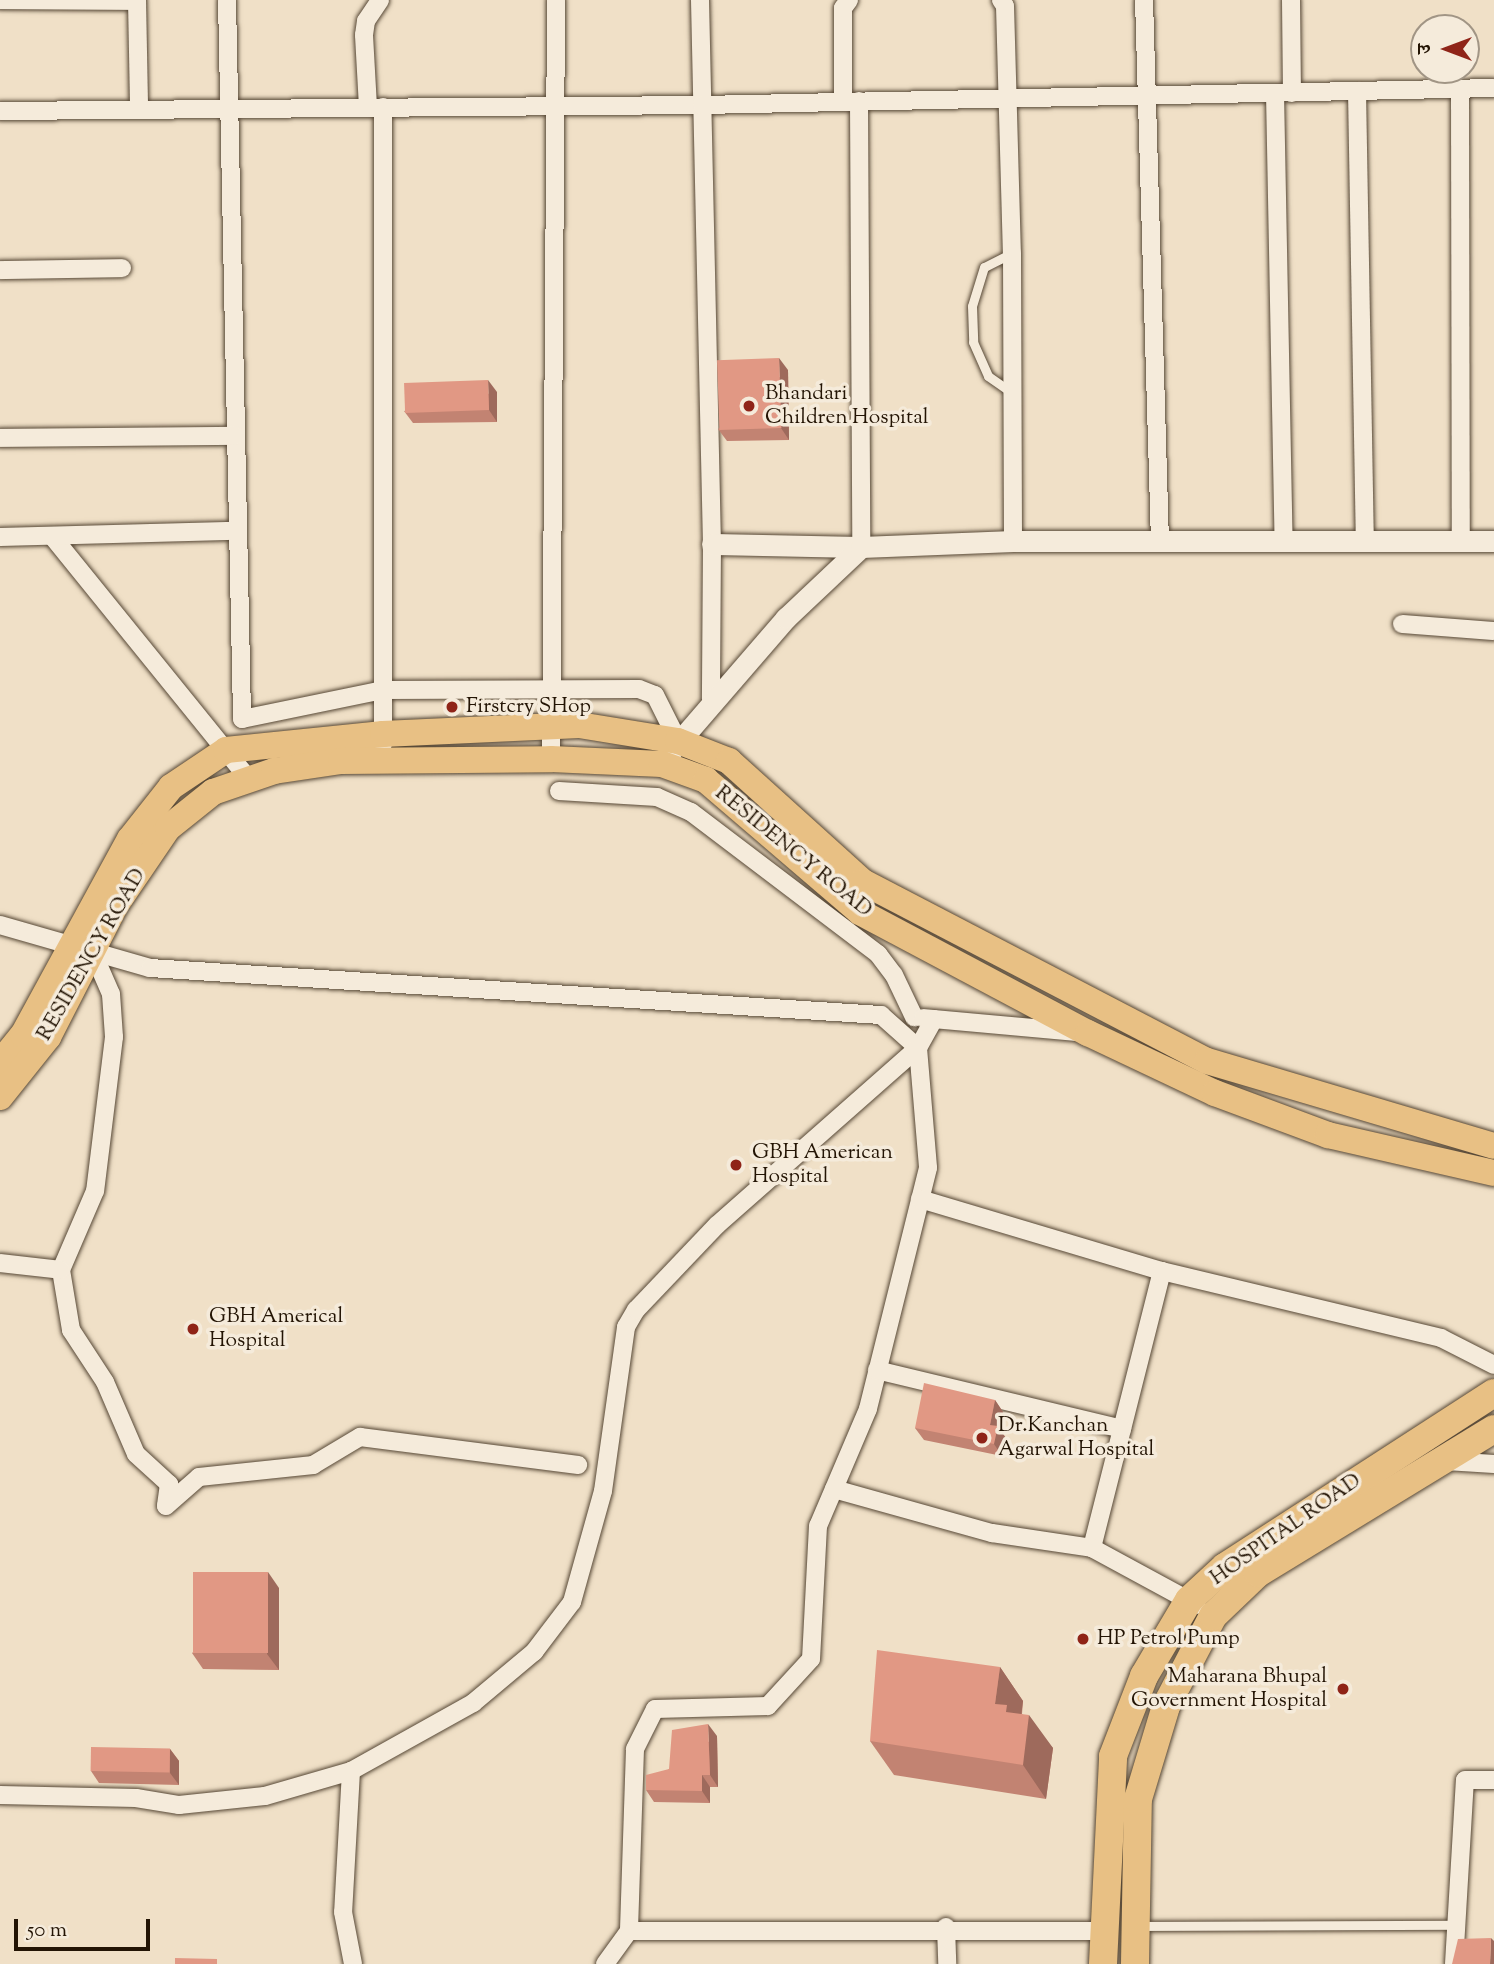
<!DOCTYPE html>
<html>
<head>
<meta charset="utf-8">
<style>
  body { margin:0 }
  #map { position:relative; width:1494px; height:1964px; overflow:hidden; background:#f0e0c7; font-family:"Sorts Mill Goudy","Noto Serif Devanagari",serif }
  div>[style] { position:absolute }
  .roads { filter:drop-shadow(0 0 2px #564735) drop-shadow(0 0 2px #564735) }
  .service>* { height:9px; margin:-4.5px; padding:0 4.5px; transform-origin:4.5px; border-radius:4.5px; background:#f5ebdb }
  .minor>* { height:18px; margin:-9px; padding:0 9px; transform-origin:9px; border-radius:9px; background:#f5ebdb }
  .tertiary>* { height:21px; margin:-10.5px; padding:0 10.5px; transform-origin:10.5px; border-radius:10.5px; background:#f5ebdb }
  .primary>* { height:26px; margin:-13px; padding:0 13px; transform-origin:13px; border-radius:13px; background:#e8c084 }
  .trunk>* { height:28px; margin:-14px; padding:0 14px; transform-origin:14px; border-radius:14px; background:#e8c084 }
  .wall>* { inset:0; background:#c28372 }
  .shaded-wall>* { inset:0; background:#9e6a5c }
  .building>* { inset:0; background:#e19884; transform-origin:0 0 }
  .dots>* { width:19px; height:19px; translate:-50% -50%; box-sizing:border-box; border:4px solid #f5ebdb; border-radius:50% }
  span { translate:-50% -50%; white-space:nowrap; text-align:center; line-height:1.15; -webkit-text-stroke:7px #f5ebdb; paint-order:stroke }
  .poi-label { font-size:21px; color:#231404 }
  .left { translate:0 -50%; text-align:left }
  .right { translate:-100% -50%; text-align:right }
  .street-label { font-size:21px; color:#231404 }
  .north { position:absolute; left:1410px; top:14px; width:70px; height:70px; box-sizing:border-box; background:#f5ebdb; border:2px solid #a19585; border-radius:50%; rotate:270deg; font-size:19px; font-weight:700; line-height:28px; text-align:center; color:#231404 }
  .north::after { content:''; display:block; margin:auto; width:24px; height:32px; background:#8f2418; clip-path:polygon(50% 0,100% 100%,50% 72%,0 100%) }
  .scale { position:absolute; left:14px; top:1919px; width:136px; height:32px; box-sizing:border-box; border:4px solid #231404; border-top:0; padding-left:9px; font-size:21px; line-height:24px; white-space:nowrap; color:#231404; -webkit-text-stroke:5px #f5ebdb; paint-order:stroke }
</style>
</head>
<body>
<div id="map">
  <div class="roads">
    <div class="service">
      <div style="left:1012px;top:253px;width:31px;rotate:153deg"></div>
      <div style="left:984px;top:267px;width:41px;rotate:107.1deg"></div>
      <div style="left:972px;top:306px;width:36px;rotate:88deg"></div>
      <div style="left:973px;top:342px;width:37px;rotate:66deg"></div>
      <div style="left:988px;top:376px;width:29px;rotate:35deg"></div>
      <div style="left:1138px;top:1926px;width:319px;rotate:-0.2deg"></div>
    </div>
    <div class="minor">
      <div style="left:0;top:0;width:137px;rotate:0.4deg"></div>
      <div style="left:137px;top:0;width:109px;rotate:88.9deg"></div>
      <div style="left:227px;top:0;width:719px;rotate:88.8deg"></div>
      <div style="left:242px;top:719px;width:144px;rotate:-11.6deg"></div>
      <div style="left:383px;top:690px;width:256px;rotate:-0.2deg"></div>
      <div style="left:639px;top:689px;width:17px;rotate:21deg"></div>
      <div style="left:655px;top:695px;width:51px;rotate:63.4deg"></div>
      <div style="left:700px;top:0;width:544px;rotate:88.74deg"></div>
      <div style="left:712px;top:544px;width:155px;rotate:90.4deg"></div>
      <div style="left:1001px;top:0;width:7px;rotate:56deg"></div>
      <div style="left:1005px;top:6px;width:247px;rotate:88.4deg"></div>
      <div style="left:1012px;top:253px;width:288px;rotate:89.8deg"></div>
      <div style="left:1144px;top:0;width:541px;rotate:88.31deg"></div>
      <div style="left:1291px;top:0;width:93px;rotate:89.4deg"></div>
      <div style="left:1460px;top:89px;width:452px;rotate:89.9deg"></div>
      <div style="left:1357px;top:91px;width:451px;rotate:89deg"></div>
      <div style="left:1275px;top:93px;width:449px;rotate:88.9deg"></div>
      <div style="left:859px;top:101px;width:446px;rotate:89.7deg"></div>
      <div style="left:843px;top:102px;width:94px;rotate:-90deg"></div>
      <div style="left:843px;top:8px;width:10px;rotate:-53deg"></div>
      <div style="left:368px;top:107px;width:72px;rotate:-93.2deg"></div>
      <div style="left:364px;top:35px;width:14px;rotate:-82deg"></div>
      <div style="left:366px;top:21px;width:25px;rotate:-56deg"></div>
      <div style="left:383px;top:107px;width:637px;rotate:90deg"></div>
      <div style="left:0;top:111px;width:702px;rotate:-0.49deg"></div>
      <div style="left:702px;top:105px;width:792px;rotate:-1.23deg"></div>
      <div style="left:0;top:270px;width:122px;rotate:-0.9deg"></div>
      <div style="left:0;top:438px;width:235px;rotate:-0.5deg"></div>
      <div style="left:52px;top:536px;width:313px;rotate:51deg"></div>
      <div style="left:0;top:537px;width:236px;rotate:-1.5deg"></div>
      <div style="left:1402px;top:624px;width:92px;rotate:4.4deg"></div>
      <div style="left:551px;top:759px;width:759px;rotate:-89.62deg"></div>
      <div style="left:559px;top:791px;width:98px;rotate:3.5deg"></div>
      <div style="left:657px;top:797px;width:37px;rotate:24deg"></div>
      <div style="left:691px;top:812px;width:235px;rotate:37.2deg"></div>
      <div style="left:878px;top:954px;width:26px;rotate:53deg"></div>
      <div style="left:894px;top:975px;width:47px;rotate:64.5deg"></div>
      <div style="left:0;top:925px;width:156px;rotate:16deg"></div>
      <div style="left:150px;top:968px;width:733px;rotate:3.68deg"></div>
      <div style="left:881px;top:1015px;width:50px;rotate:41.7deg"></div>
      <div style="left:918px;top:1048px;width:120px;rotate:85.2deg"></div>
      <div style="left:928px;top:1168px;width:248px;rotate:104deg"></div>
      <div style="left:868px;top:1409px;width:127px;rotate:113.1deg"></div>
      <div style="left:818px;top:1526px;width:133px;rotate:93deg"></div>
      <div style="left:811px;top:1659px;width:64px;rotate:132.5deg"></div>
      <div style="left:768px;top:1706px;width:113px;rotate:178.5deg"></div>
      <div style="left:655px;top:1709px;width:45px;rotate:116.6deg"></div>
      <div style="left:635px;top:1749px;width:182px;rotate:91.9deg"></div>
      <div style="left:91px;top:948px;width:50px;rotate:66.5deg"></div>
      <div style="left:111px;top:994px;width:43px;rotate:86deg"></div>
      <div style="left:114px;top:1037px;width:155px;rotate:97deg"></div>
      <div style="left:95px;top:1191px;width:86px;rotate:113.3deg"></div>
      <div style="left:61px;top:1270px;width:61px;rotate:80.5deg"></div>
      <div style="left:71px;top:1330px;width:62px;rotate:56.8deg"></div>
      <div style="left:105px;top:1382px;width:78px;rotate:66.7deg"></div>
      <div style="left:136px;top:1454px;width:45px;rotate:42.3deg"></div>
      <div style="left:169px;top:1484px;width:22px;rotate:98deg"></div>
      <div style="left:166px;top:1506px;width:44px;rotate:-41.3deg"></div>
      <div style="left:199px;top:1477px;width:115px;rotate:-6deg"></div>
      <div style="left:313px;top:1465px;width:55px;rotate:-30.8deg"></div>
      <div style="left:360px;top:1437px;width:220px;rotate:7.3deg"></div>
      <div style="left:923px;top:1018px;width:154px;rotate:5.2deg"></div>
      <div style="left:920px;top:1199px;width:252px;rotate:16.6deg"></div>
      <div style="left:1162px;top:1271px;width:286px;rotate:104.2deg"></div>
      <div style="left:1092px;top:1548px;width:119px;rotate:28.5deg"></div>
      <div style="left:0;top:1263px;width:61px;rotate:6.5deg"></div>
      <div style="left:1162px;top:1271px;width:287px;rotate:13.5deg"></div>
      <div style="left:1441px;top:1338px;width:59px;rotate:27deg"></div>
      <div style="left:877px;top:1370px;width:252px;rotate:13.5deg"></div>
      <div style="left:1446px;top:1461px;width:48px;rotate:3.6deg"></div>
      <div style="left:834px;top:1489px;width:164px;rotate:15.6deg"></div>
      <div style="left:992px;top:1533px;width:101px;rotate:8.5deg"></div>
      <div style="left:351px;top:1771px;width:141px;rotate:93.2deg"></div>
      <div style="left:343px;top:1912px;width:53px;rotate:79.1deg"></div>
      <div style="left:0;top:1795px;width:136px;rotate:1.3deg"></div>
      <div style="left:136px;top:1798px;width:44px;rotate:9.2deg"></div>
      <div style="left:179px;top:1805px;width:86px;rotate:-6deg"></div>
      <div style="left:265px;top:1796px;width:90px;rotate:-16.2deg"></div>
      <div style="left:351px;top:1771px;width:140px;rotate:-29.1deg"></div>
      <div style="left:473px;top:1703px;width:80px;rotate:-39.9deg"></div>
      <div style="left:534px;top:1652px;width:63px;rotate:-52.8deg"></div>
      <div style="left:572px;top:1602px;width:115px;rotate:-74.4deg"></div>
      <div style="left:603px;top:1491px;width:166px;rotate:-82deg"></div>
      <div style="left:626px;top:1327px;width:20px;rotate:-60deg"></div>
      <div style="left:636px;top:1310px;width:117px;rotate:-46.4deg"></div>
      <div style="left:717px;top:1225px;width:268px;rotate:-41.4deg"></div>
      <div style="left:918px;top:1048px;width:33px;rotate:-61deg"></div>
      <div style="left:946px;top:1927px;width:37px;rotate:88deg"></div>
      <div style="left:605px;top:1964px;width:41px;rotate:-54deg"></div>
      <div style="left:629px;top:1931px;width:474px"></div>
      <div style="left:1454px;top:1964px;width:184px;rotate:-86.6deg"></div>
      <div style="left:1465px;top:1780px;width:29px"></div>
    </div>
    <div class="tertiary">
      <div style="left:712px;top:544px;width:149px;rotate:1.2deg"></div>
      <div style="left:671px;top:751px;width:176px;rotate:-49.2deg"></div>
      <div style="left:786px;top:618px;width:103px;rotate:-43.4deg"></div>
      <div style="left:861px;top:547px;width:152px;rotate:-2.3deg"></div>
      <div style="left:1013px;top:541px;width:481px"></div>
    </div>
    <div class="primary">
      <div style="left:0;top:1063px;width:36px;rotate:-51deg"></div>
      <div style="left:23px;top:1035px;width:223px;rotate:-61.4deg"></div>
      <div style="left:130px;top:839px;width:66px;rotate:-51.7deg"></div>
      <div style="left:171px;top:787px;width:66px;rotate:-33.9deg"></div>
      <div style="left:226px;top:750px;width:158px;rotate:-5.8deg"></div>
      <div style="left:383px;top:734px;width:196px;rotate:-2.6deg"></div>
      <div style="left:579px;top:725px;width:100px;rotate:9.2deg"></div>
      <div style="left:678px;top:741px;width:55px;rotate:21.4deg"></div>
      <div style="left:729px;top:761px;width:181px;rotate:42.1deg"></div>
      <div style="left:863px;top:882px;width:388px;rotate:27.5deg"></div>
      <div style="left:1207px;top:1061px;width:299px;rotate:16.5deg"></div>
      <div style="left:0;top:1097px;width:77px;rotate:-51.3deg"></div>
      <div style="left:48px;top:1037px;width:147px;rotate:-62.9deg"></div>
      <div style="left:115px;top:906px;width:94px;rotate:-55.8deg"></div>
      <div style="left:168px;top:828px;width:58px;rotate:-38.7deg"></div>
      <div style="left:213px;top:792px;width:65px;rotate:-19deg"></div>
      <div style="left:274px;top:771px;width:68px;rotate:-8.5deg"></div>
      <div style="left:341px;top:761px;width:210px;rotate:-0.5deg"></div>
      <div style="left:551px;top:759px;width:111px;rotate:2.6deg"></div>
      <div style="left:662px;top:764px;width:47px;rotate:20deg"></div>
      <div style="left:706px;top:780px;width:203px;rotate:40.6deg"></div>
      <div style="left:860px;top:912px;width:258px;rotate:28deg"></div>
      <div style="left:1088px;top:1033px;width:140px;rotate:25.3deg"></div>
      <div style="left:1215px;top:1093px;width:121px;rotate:20.4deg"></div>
      <div style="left:1328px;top:1135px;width:170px;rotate:12.9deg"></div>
    </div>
    <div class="trunk">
      <div style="left:1103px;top:1964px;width:208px;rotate:-87.2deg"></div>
      <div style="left:1113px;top:1756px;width:86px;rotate:-68.8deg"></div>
      <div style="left:1144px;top:1676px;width:88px;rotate:-59.4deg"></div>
      <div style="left:1189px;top:1600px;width:49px;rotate:-42.5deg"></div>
      <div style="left:1225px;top:1567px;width:320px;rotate:-32.9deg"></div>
      <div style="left:1135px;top:1964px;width:165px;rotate:-89deg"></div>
      <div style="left:1138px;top:1799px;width:97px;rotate:-73.2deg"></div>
      <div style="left:1166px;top:1706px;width:102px;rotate:-62.4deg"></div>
      <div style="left:1213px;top:1616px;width:62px;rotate:-43.7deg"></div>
      <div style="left:1258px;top:1573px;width:276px;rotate:-31.4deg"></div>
    </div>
  </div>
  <div class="wall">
    <div style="clip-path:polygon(788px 370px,789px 440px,727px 441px,718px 429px)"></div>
    <div style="clip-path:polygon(497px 392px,497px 422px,413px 423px,404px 411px)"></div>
    <div style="clip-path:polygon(995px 1400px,1003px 1412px,1000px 1430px,1006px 1438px,1002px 1456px,924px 1440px,915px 1428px)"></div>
    <div style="clip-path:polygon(279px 1588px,279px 1670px,203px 1669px,192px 1653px)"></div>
    <div style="clip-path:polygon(1000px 1667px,1023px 1701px,1022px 1714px,1053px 1748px,1046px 1799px,894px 1775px,870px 1741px)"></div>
    <div style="clip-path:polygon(717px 1736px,718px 1787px,710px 1787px,710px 1803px,654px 1802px,646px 1790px,669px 1769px)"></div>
    <div style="clip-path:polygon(170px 1749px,179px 1761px,179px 1785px,99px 1783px,91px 1771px)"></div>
  </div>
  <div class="shaded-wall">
    <div style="clip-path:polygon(779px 358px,788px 370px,789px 440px,781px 428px)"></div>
    <div style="clip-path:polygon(488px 380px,497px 392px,497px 422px,489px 410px)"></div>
    <div style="clip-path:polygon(995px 1400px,1003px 1412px,1000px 1430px,1006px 1438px,1002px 1456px,994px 1444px,990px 1425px)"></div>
    <div style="clip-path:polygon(268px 1572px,279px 1588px,279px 1670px,267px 1654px)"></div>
    <div style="clip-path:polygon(1000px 1667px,1023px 1701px,1020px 1725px,1029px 1715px,1053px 1748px,1046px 1799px,1023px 1765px,995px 1704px)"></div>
    <div style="clip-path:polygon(708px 1724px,717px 1736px,718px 1787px,710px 1775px)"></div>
    <div style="clip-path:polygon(170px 1749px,179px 1761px,179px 1785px,170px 1773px)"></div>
    <div style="clip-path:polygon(702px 1775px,710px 1787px,710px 1803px,702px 1791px)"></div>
    <div style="clip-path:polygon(1491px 1938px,1494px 1941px,1494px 1964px,1490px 1964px)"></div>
  </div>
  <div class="building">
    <div style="left:779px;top:358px;width:70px;height:62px;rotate:88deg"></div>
    <div style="left:488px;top:380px;width:30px;height:84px;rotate:88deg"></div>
    <div style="clip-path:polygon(924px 1383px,995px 1400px,990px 1425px,998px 1426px,994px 1444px,915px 1428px)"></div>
    <div style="left:193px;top:1572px;width:75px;height:81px"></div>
    <div style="clip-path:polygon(877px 1650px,1000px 1667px,995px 1704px,1007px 1705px,1006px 1712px,1029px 1715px,1023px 1765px,870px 1741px)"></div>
    <div style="clip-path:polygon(708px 1724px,710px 1775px,702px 1775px,702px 1791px,646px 1790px,646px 1775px,669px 1769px,672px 1730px)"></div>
    <div style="left:91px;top:1747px;width:79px;height:24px;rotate:1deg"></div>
    <div style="clip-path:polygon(1491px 1938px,1490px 1964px,1452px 1964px,1458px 1939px)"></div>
    <div style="clip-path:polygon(175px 1958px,217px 1959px,217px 1964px,175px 1964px)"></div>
  </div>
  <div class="dots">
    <div style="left:749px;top:406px;background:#8f2418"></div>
    <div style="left:452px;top:707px;background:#8f2418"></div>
    <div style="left:736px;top:1165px;background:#8f2418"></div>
    <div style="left:193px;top:1329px;background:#8f2418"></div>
    <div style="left:982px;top:1438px;background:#8f2418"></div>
    <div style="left:1083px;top:1639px;background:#8f2418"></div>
    <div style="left:1343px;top:1689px;background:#8f2418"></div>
  </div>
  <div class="poi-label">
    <span class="left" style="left:765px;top:406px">Bhandari<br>Children Hospital</span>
    <span class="left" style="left:466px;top:707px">Firstcry SHop</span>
    <span class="left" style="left:752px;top:1165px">GBH American<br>Hospital</span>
    <span class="left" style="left:209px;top:1329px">GBH Americal<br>Hospital</span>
    <span class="left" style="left:998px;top:1438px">Dr.Kanchan<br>Agarwal Hospital</span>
    <span class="left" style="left:1097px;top:1639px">HP Petrol Pump</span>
    <span class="right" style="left:1327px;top:1689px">Maharana Bhupal<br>Government Hospital</span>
  </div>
  <div class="street-label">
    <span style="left:793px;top:852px;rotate:39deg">RESIDENCY ROAD</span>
    <span style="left:92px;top:955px;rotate:-60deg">RESIDENCY ROAD</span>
    <span style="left:1286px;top:1530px;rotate:-35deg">HOSPITAL ROAD</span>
  </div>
  <div class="north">उ</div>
  <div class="scale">50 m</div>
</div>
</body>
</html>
